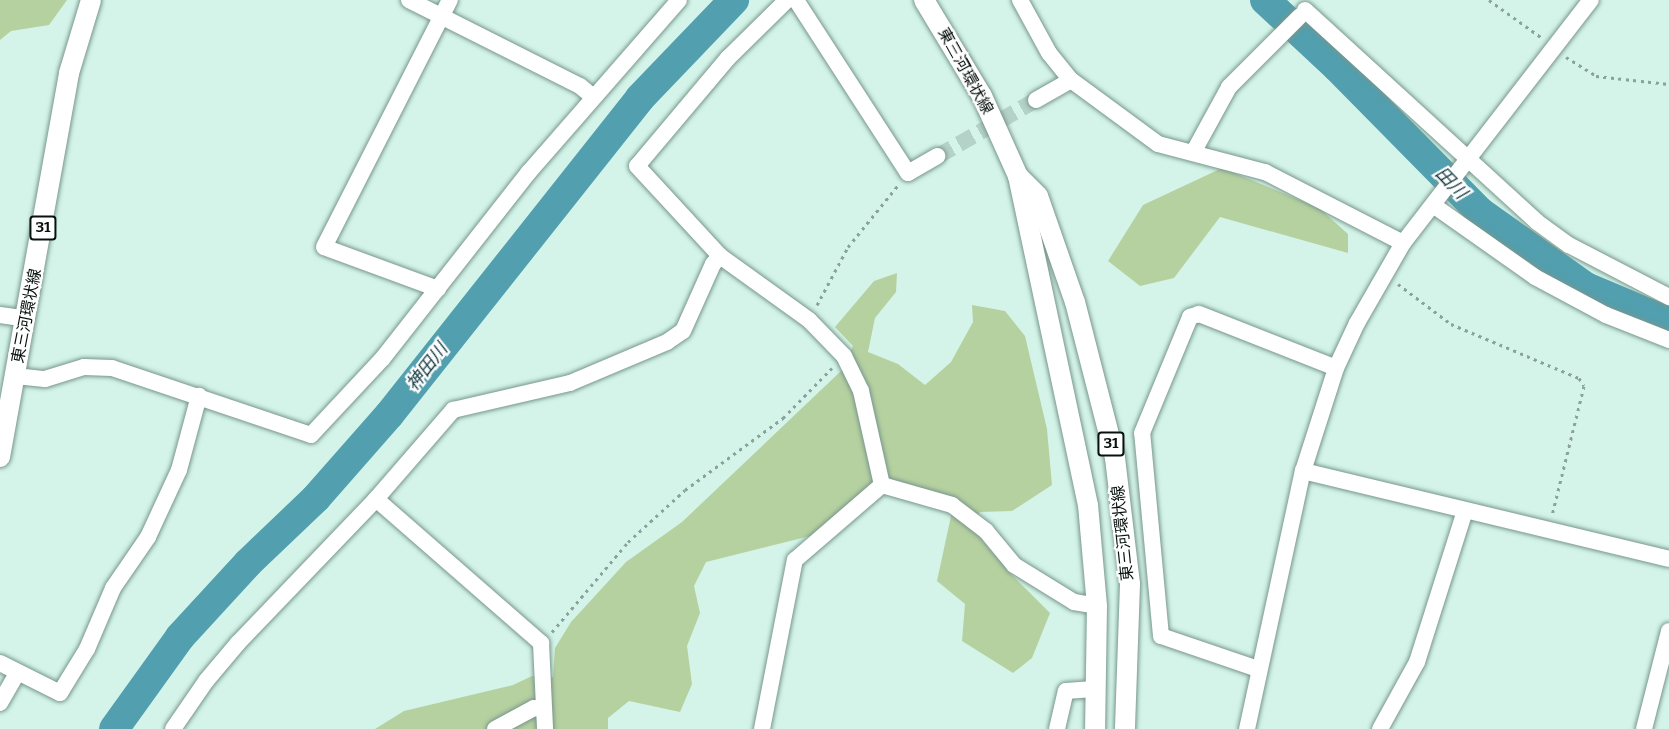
<!DOCTYPE html>
<html>
<head>
<meta charset="utf-8">
<style>
	body { margin:0 }
	#map { position:relative; width:1669px; height:729px; overflow:hidden; background:#d4f4e9; font-family:Bitter,"Noto Sans JP",serif }
	div>[style] { position:absolute }
	[style*='--x'] { left:calc(var(--x)*1px); top:calc(var(--y)*1px); width:calc(var(--w)*1px); rotate:calc(var(--a)*1deg) }
	.green>* { inset:0; background:#b6d1a0 }
	.river>* { height:30px; margin:-15px; padding:0 15px; transform-origin:15px; border-radius:15px; background:#529faf }
	.minor-tunnel>* { height:16px; margin-top:-8px; transform-origin:0; background:repeating-linear-gradient(90deg,#b5d2c8 0 16px,transparent 0 24px) }
	.path>* { height:3px; margin-top:-1.5px; transform-origin:0; background:repeating-linear-gradient(90deg,#8aa299 0 3px,transparent 0 7.5px) }
	.roads { filter:drop-shadow(0 0 2px #78968c) drop-shadow(0 0 2px #78968c) }
	.minor>* { height:16px; margin:-8px; padding:0 8px; transform-origin:8px; border-radius:8px; background:#fff }
	.major>* { height:20px; margin:-10px; padding:0 10px; transform-origin:10px; border-radius:10px; background:#fff }
	span { translate:-50% -50%; white-space:nowrap; text-align:center; line-height:1.15; -webkit-text-stroke:4.5px #fff; paint-order:stroke }
	.shield-label span { padding:2px 4px; background:#fff; border:2px solid; border-radius:4px; -webkit-text-stroke-width:0 }
	.shield-label { font-size:15px; color:#07120e; font-weight:700 }
	.street-label { font-size:16px; color:#07120e }
	.water-label { font-size:18px; color:#133940; font-style:italic }
</style>
</head>
<body>
<div id="map">
	<div class="green">
		<div style="clip-path:polygon(0 0,67px 0,49px 25px,11px 31px,0 40px)"></div>
		<div style="clip-path:polygon(1222px 168px,1319px 208px,1348px 234px,1348px 253px,1220px 217px,1174px 278px,1140px 286px,1108px 261px,1143px 205px)"></div>
		<div style="clip-path:polygon(897px 273px,896px 292px,875px 318px,868px 352px,898px 364px,925px 385px,951px 362px,973px 322px,972px 305px,1005px 311px,1025px 336px,1047px 429px,1052px 485px,1012px 511px,980px 512px,970px 526px,1012px 575px,1050px 613px,1032px 658px,1013px 673px,962px 641px,965px 604px,937px 581px,954px 502px,893px 483px,822px 533px,706px 562px,694px 586px,700px 613px,687px 646px,692px 684px,680px 712px,629px 701px,608px 718px,608px 729px,375px 729px,404px 711px,513px 685px,532px 676px,553px 677px,555px 648px,571px 622px,626px 562px,682px 522px,841px 371px,853px 346px,835px 327px,874px 281px)"></div>
	</div>
	<div class="river">
		<div style="--x:1265;--y:0;--w:98;--a:42.9"></div>
		<div style="--x:1337;--y:67;--w:204;--a:45.4"></div>
		<div style="--x:1480;--y:212;--w:130;--a:35.3"></div>
		<div style="--x:1586;--y:287;--w:90;--a:22.9"></div>
		<div style="--x:114;--y:729;--w:113;--a:-54.3"></div>
		<div style="--x:180;--y:637;--w:100;--a:-47.4"></div>
		<div style="--x:248;--y:563;--w:94;--a:-43.7"></div>
		<div style="--x:316;--y:498;--w:111;--a:-48.7"></div>
		<div style="--x:389;--y:415;--w:404;--a:-51.6"></div>
		<div style="--x:640;--y:98;--w:136;--a:-46.2"></div>
	</div>
	<div class="minor-tunnel">
		<div style="--x:938;--y:156;--w:113;--a:-29.7"></div>
	</div>
	<div class="path">
		<div style="--x:1489;--y:0;--w:65;--a:35.6"></div>
		<div style="--x:1566;--y:57;--w:36;--a:32"></div>
		<div style="--x:1596;--y:76;--w:73;--a:6.3"></div>
		<div style="--x:1398;--y:284;--w:66;--a:37"></div>
		<div style="--x:1451;--y:324;--w:139;--a:22.9"></div>
		<div style="--x:1579;--y:378;--w:9;--a:58"></div>
		<div style="--x:1584;--y:386;--w:133;--a:103.9"></div>
		<div style="--x:817;--y:305;--w:66;--a:-61.9"></div>
		<div style="--x:848;--y:247;--w:81;--a:-51"></div>
		<div style="--x:552;--y:632;--w:118;--a:-49.8"></div>
		<div style="--x:628;--y:542;--w:77;--a:-42.4"></div>
		<div style="--x:685;--y:490;--w:122;--a:-36.3"></div>
		<div style="--x:783;--y:418;--w:70;--a:-45.6"></div>
	</div>
	<div class="roads">
		<div class="minor">
			<div style="--x:409;--y:0;--w:191;--a:26.7"></div>
			<div style="--x:580;--y:86;--w:17;--a:40"></div>
			<div style="--x:787;--y:0;--w:83;--a:135.5"></div>
			<div style="--x:728;--y:58;--w:141;--a:130.1"></div>
			<div style="--x:637;--y:166;--w:122;--a:47.3"></div>
			<div style="--x:720;--y:256;--w:110;--a:35.7"></div>
			<div style="--x:809;--y:320;--w:50;--a:45.8"></div>
			<div style="--x:844;--y:356;--w:39;--a:64"></div>
			<div style="--x:861;--y:391;--w:96;--a:77.4"></div>
			<div style="--x:796;--y:0;--w:206;--a:57.1"></div>
			<div style="--x:908;--y:173;--w:34;--a:-30"></div>
			<div style="--x:1020;--y:0;--w:60;--a:61.3"></div>
			<div style="--x:1049;--y:53;--w:35;--a:51"></div>
			<div style="--x:1071;--y:80;--w:108;--a:36.3"></div>
			<div style="--x:1158;--y:144;--w:111;--a:14.7"></div>
			<div style="--x:1265;--y:172;--w:155;--a:27.2"></div>
			<div style="--x:1305;--y:10;--w:314;--a:42.4"></div>
			<div style="--x:1537;--y:222;--w:39;--a:36"></div>
			<div style="--x:1569;--y:245;--w:113;--a:27.5"></div>
			<div style="--x:1036;--y:100;--w:40;--a:-29.7"></div>
			<div style="--x:1194;--y:151;--w:73;--a:-61.3"></div>
			<div style="--x:1229;--y:87;--w:100;--a:-45"></div>
			<div style="--x:1433;--y:205;--w:125;--a:35.2"></div>
			<div style="--x:1535;--y:277;--w:81;--a:28.2"></div>
			<div style="--x:1606;--y:315;--w:68;--a:21.6"></div>
			<div style="--x:438;--y:289;--w:121;--a:-159.8"></div>
			<div style="--x:324;--y:247;--w:277;--a:-63"></div>
			<div style="--x:0;--y:315;--w:27;--a:8"></div>
			<div style="--x:15;--y:376;--w:30;--a:6"></div>
			<div style="--x:45;--y:379;--w:41;--a:-17.1"></div>
			<div style="--x:84;--y:367;--w:28;--a:2"></div>
			<div style="--x:112;--y:368;--w:210;--a:18.6"></div>
			<div style="--x:311;--y:435;--w:105;--a:-46.9"></div>
			<div style="--x:383;--y:358;--w:236;--a:-51.9"></div>
			<div style="--x:529;--y:172;--w:228;--a:-48.9"></div>
			<div style="--x:1303;--y:471;--w:376;--a:13.5"></div>
			<div style="--x:376;--y:499;--w:219;--a:41.1"></div>
			<div style="--x:541;--y:643;--w:86;--a:87.3"></div>
			<div style="--x:0;--y:663;--w:67;--a:26.6"></div>
			<div style="--x:60;--y:693;--w:52;--a:-58.5"></div>
			<div style="--x:87;--y:649;--w:66;--a:-66.9"></div>
			<div style="--x:113;--y:588;--w:62;--a:-55.5"></div>
			<div style="--x:148;--y:537;--w:74;--a:-65.2"></div>
			<div style="--x:179;--y:470;--w:77;--a:-74.9"></div>
			<div style="--x:1258;--y:669;--w:102;--a:-161.2"></div>
			<div style="--x:1161;--y:636;--w:204;--a:-95.3"></div>
			<div style="--x:1142;--y:433;--w:126;--a:-67.5"></div>
			<div style="--x:1190;--y:317;--w:9;--a:-18"></div>
			<div style="--x:1199;--y:314;--w:147;--a:21.5"></div>
			<div style="--x:0;--y:703;--w:34;--a:-60"></div>
			<div style="--x:173;--y:729;--w:58;--a:-55.5"></div>
			<div style="--x:206;--y:681;--w:50;--a:-49.9"></div>
			<div style="--x:238;--y:643;--w:199;--a:-46.2"></div>
			<div style="--x:376;--y:499;--w:118;--a:-49.1"></div>
			<div style="--x:453;--y:410;--w:120;--a:-13"></div>
			<div style="--x:570;--y:383;--w:105;--a:-22.9"></div>
			<div style="--x:667;--y:342;--w:19;--a:-35"></div>
			<div style="--x:683;--y:331;--w:73;--a:-65.9"></div>
			<div style="--x:713;--y:264;--w:11;--a:-49"></div>
			<div style="--x:495;--y:729;--w:44;--a:-28.3"></div>
			<div style="--x:534;--y:708;--w:9;--a:6"></div>
			<div style="--x:762;--y:729;--w:172;--a:-79"></div>
			<div style="--x:795;--y:560;--w:115;--a:-40.8"></div>
			<div style="--x:882;--y:485;--w:73;--a:15.9"></div>
			<div style="--x:952;--y:505;--w:43;--a:37.4"></div>
			<div style="--x:986;--y:531;--w:44;--a:50.5"></div>
			<div style="--x:1014;--y:565;--w:70;--a:31.7"></div>
			<div style="--x:1074;--y:602;--w:23;--a:10"></div>
			<div style="--x:1057;--y:729;--w:39;--a:-77"></div>
			<div style="--x:1066;--y:691;--w:31;--a:-4"></div>
			<div style="--x:1247;--y:729;--w:264;--a:-77.8"></div>
			<div style="--x:1303;--y:471;--w:108;--a:-72.2"></div>
			<div style="--x:1336;--y:368;--w:50;--a:-65"></div>
			<div style="--x:1357;--y:323;--w:92;--a:-60.1"></div>
			<div style="--x:1403;--y:243;--w:307;--a:-52.3"></div>
			<div style="--x:1380;--y:729;--w:77;--a:-61.1"></div>
			<div style="--x:1417;--y:662;--w:158;--a:-72.4"></div>
			<div style="--x:1644;--y:729;--w:101;--a:-75.7"></div>
		</div>
		<div class="major">
			<div style="--x:924;--y:0;--w:112;--a:58.9"></div>
			<div style="--x:982;--y:96;--w:88;--a:65.8"></div>
			<div style="--x:1018;--y:176;--w:336;--a:78"></div>
			<div style="--x:1088;--y:505;--w:101;--a:84.9"></div>
			<div style="--x:1097;--y:606;--w:123;--a:90.9"></div>
			<div style="--x:1018;--y:176;--w:28;--a:45"></div>
			<div style="--x:1038;--y:196;--w:112;--a:70.8"></div>
			<div style="--x:1075;--y:302;--w:161;--a:75.6"></div>
			<div style="--x:1115;--y:458;--w:127;--a:83.2"></div>
			<div style="--x:1130;--y:584;--w:145;--a:92"></div>
			<div style="--x:0;--y:457;--w:390;--a:-79.8"></div>
			<div style="--x:69;--y:73;--w:76;--a:-73.2"></div>
		</div>
	</div>
	<div class="shield-label">
		<span style="left:43px;top:228px">31</span>
		<span style="left:1111px;top:444px">31</span>
	</div>
	<div class="street-label">
		<span style="left:965px;top:71px;rotate:61deg">東三河環状線</span>
		<span style="left:27px;top:316px;rotate:-79deg">東三河環状線</span>
		<span style="left:1123px;top:533px;rotate:-96deg">東三河環状線</span>
	</div>
	<div class="water-label">
		<span style="left:1451px;top:183px;rotate:46deg">田川</span>
		<span style="left:427px;top:367px;rotate:-52deg">神田川</span>
	</div>
</div>
</body>
</html>
